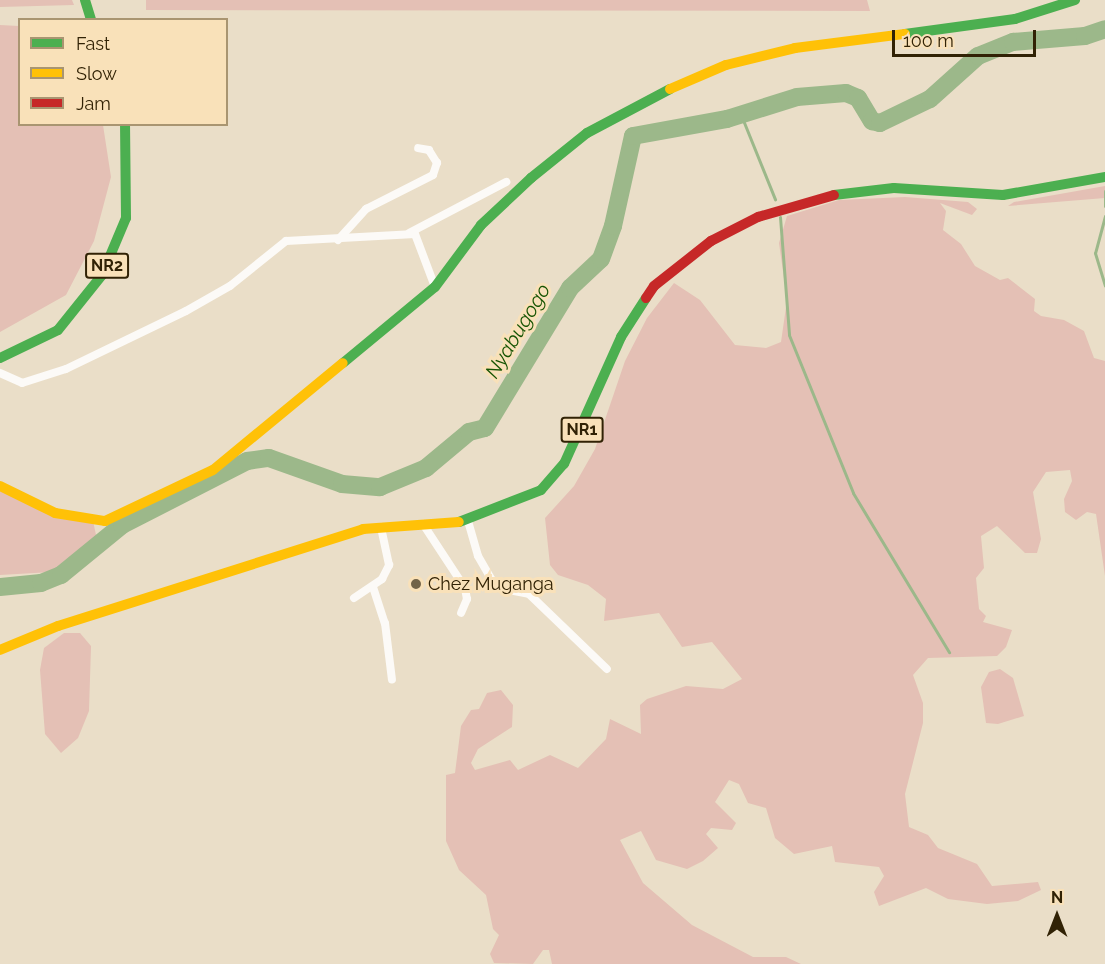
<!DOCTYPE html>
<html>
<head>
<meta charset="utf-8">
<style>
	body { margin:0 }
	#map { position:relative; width:1105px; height:964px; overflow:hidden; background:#eadec8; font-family:Raleway,sans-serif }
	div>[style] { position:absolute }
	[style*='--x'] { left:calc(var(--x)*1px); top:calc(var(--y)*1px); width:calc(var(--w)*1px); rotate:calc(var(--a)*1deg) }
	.green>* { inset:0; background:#e4c0b5 }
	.stream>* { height:3px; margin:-1.5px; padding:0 1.5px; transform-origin:1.5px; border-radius:1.5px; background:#9cb88a }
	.river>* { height:18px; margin:-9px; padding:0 9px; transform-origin:9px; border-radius:9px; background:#9cb88a }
	.street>* { height:8px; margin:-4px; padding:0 4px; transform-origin:4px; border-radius:4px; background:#fcfaf7 }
	.fast>* { height:10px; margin:-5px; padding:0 5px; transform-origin:5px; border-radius:5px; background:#4caf50 }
	.slow>* { height:10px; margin:-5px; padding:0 5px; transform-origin:5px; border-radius:5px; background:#ffc107 }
	.jam>* { height:10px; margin:-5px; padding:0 5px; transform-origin:5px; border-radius:5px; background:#c62828 }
	.dots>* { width:16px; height:16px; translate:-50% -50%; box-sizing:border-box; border:3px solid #f9e1b9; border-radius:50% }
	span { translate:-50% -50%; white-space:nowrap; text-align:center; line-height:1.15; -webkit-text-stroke:6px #f9e1b9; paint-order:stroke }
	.shield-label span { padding:2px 4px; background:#f9e1b9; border:2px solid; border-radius:4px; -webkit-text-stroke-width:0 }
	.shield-label { font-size:16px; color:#312205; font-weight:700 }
	.poi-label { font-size:18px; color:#312205 }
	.left { translate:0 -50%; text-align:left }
	.water-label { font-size:20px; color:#165403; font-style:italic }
	.legend { position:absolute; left:18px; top:18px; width:210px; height:108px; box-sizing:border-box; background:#f9e1b9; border:2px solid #a99571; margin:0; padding:8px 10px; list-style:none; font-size:18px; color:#312205 }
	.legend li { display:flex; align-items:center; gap:12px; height:30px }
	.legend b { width:30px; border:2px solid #a99571 }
	.north { position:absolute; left:1027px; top:886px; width:60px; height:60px; -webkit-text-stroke:4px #f9e1b9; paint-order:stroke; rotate:0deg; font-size:16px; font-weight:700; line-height:24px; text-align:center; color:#312205 }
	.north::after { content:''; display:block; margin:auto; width:21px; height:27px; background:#312205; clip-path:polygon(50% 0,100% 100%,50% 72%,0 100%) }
	.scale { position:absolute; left:892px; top:30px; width:144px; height:27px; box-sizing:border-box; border:3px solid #312205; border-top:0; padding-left:8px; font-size:18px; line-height:21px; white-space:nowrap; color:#312205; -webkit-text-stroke:4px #f9e1b9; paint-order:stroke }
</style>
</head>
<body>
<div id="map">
	<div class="green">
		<div style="clip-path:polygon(0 0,72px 0,74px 5px,0 7px)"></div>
		<div style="clip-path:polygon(146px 0,867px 0,870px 11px,146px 10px)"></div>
		<div style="clip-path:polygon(0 25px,19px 26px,20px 124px,103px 125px,111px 177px,94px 241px,66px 295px,0 332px)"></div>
		<div style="clip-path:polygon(1105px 186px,1105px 198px,1008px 206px,1014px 202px)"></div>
		<div style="clip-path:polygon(905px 197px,968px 202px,977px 209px,972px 215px,940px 203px,946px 211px,943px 230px,961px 244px,975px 266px,1000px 280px,1008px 278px,1035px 299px,1034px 311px,1041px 316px,1064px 320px,1084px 331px,1094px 358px,1105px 361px,1105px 576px,1096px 514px,1087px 512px,1076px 520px,1065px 512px,1064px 499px,1072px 481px,1070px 470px,1046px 472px,1033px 492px,1041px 539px,1037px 553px,1025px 553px,997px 526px,981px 536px,984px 568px,976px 578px,979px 609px,986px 616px,983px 622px,1012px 630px,1006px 647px,997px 656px,928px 658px,913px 675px,923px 703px,923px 723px,905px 794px,909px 827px,928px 835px,938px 848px,977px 864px,992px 886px,1038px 882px,1041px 890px,1018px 901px,987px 904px,948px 899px,926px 888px,879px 906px,874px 892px,884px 876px,879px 867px,835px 862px,832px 846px,794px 854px,775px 838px,766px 808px,748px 803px,739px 784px,729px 780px,715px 802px,736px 823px,732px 830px,711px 828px,706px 834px,718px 848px,703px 861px,687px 869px,656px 860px,641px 831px,620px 840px,643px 883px,692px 925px,753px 957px,786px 957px,801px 964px,552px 964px,549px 950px,543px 950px,533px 964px,494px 963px,490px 954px,499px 935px,493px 929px,486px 895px,459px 870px,446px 841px,446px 775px,455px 773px,461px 726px,471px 710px,479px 709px,487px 693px,501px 690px,513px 705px,512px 727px,478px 749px,471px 763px,475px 770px,510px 760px,518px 770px,550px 755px,578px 768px,606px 739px,610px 719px,641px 734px,640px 705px,647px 699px,686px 686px,723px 689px,742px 679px,712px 642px,682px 647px,659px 613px,604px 621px,606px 599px,588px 585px,558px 575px,550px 565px,545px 518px,574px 486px,595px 449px,625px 361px,647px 318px,674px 283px,700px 300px,735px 345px,766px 348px,781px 342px,787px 300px,779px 243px,787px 216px,839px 200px)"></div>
		<div style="clip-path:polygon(0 489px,93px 521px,96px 535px,90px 549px,52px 572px,0 575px)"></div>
		<div style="clip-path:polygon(64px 633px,80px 633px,91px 646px,89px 711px,78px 738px,61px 753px,45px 734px,40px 670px,44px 648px)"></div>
		<div style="clip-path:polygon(1000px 669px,1013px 678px,1024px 716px,998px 724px,986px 723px,981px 687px,989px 672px)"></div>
	</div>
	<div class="stream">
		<div style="--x:741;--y:115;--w:91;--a:68"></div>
		<div style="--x:1105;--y:191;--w:15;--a:90"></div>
		<div style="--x:1105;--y:216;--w:38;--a:105"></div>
		<div style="--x:1095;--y:253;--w:34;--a:73"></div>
		<div style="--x:780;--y:217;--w:118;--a:85.6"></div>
		<div style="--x:789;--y:335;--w:170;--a:67.9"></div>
		<div style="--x:853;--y:493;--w:186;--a:58.9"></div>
	</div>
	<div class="river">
		<div style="--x:0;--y:587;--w:41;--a:-5.6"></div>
		<div style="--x:41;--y:583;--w:22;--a:-22"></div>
		<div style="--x:61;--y:575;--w:79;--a:-39.3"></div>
		<div style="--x:122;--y:525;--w:140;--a:-27.1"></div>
		<div style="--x:247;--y:461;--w:22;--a:-8"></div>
		<div style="--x:269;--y:458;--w:77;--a:19.6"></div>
		<div style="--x:342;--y:484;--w:38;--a:5"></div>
		<div style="--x:380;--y:487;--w:50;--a:-22.4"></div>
		<div style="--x:426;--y:468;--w:56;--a:-39.9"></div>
		<div style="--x:469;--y:432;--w:16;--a:-14"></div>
		<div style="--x:485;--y:428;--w:164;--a:-58.7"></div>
		<div style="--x:570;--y:288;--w:42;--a:-43.1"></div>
		<div style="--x:601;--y:259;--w:35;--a:-70"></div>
		<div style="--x:613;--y:226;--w:92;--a:-77.5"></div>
		<div style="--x:633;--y:136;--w:96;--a:-10.3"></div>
		<div style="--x:727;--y:119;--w:73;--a:-17.4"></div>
		<div style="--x:797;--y:97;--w:49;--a:-4.7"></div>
		<div style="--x:846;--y:93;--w:13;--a:23"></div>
		<div style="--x:858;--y:98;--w:27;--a:59"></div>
		<div style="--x:872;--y:121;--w:8;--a:14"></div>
		<div style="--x:880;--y:123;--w:55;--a:-25.6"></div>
		<div style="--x:930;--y:99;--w:64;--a:-41.9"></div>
		<div style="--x:978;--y:56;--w:38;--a:-22"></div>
		<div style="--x:1013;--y:42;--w:72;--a:-4.8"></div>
		<div style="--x:1085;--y:36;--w:21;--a:-19"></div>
	</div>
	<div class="street">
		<div style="--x:409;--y:233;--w:110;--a:-27.7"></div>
		<div style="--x:338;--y:240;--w:42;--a:-47.9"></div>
		<div style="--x:366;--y:209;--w:75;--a:-26.9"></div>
		<div style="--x:433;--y:175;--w:13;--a:-72"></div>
		<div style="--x:437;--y:163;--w:15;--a:-122"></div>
		<div style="--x:429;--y:150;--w:11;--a:-170"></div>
		<div style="--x:0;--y:373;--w:24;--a:24"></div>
		<div style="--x:22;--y:383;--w:46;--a:-17.7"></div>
		<div style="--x:66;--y:369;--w:133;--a:-25.8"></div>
		<div style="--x:186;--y:311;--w:51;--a:-29.6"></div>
		<div style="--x:230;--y:286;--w:72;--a:-38.8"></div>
		<div style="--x:286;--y:241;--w:129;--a:-3.1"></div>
		<div style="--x:415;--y:234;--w:57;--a:69.3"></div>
		<div style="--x:468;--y:521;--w:36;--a:74"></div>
		<div style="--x:478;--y:556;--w:28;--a:60"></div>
		<div style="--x:492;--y:580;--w:13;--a:42"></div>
		<div style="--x:502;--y:589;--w:27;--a:10"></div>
		<div style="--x:529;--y:594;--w:108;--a:43.9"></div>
		<div style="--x:423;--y:524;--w:77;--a:56.7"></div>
		<div style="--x:465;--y:588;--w:11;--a:80"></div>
		<div style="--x:467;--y:599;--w:15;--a:113"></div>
		<div style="--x:373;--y:587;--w:38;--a:72"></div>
		<div style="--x:385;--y:623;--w:57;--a:83"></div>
		<div style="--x:354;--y:598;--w:34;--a:-34"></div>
		<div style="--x:382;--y:579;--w:16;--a:-63"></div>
		<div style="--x:389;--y:565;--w:39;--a:-102"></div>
	</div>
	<div class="fast">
		<div style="--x:85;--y:0;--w:21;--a:73"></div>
		<div style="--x:905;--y:34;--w:111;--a:-7.8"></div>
		<div style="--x:1015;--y:19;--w:63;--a:-17.6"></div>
		<div style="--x:834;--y:195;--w:60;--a:-6.7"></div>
		<div style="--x:894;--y:188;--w:109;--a:3.7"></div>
		<div style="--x:1003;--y:195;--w:104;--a:-10"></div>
		<div style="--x:0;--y:358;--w:64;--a:-25.8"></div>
		<div style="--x:58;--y:330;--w:70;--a:-51.3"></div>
		<div style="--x:102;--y:275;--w:62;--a:-67.2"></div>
		<div style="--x:126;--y:218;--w:94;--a:-90.6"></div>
		<div style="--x:343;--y:363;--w:119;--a:-39.6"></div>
		<div style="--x:435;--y:287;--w:77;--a:-53.4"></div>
		<div style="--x:481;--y:225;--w:69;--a:-43.2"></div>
		<div style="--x:531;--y:178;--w:72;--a:-38.8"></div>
		<div style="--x:587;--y:133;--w:94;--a:-27.9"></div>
		<div style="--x:459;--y:522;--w:88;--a:-21.3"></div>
		<div style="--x:541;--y:490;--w:35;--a:-49"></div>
		<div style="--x:564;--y:464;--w:139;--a:-65.8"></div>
		<div style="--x:621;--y:337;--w:46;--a:-57.3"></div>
	</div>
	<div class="slow">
		<div style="--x:670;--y:89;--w:61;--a:-23.2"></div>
		<div style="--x:726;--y:65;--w:71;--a:-13.8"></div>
		<div style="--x:795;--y:48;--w:111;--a:-7.3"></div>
		<div style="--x:0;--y:486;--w:61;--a:26.1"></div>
		<div style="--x:55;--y:513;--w:51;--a:9.1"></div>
		<div style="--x:105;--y:521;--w:119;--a:-25.3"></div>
		<div style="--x:213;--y:470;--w:168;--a:-39.5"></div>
		<div style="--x:0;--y:650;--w:63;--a:-22.5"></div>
		<div style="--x:58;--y:626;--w:320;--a:-17.6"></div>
		<div style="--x:363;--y:529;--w:96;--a:-4.2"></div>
	</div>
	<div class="jam">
		<div style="--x:646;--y:298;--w:14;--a:-56"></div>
		<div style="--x:654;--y:286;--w:73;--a:-38.3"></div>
		<div style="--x:711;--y:241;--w:53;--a:-27.1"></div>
		<div style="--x:758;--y:217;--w:79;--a:-16.1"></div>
	</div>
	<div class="dots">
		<div style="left:416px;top:584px;background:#726449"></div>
	</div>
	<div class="shield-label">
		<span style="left:107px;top:266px">NR2</span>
		<span style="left:582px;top:430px">NR1</span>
	</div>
	<div class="poi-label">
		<span class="left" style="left:428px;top:584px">Chez Muganga</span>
	</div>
	<div class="water-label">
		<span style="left:518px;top:331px;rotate:-59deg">Nyabugogo</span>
	</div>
	<ul class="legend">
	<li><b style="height:8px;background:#4caf50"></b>Fast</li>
	<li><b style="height:8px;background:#ffc107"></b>Slow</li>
	<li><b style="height:8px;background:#c62828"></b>Jam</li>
	</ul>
	<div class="north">N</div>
	<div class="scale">100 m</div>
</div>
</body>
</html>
